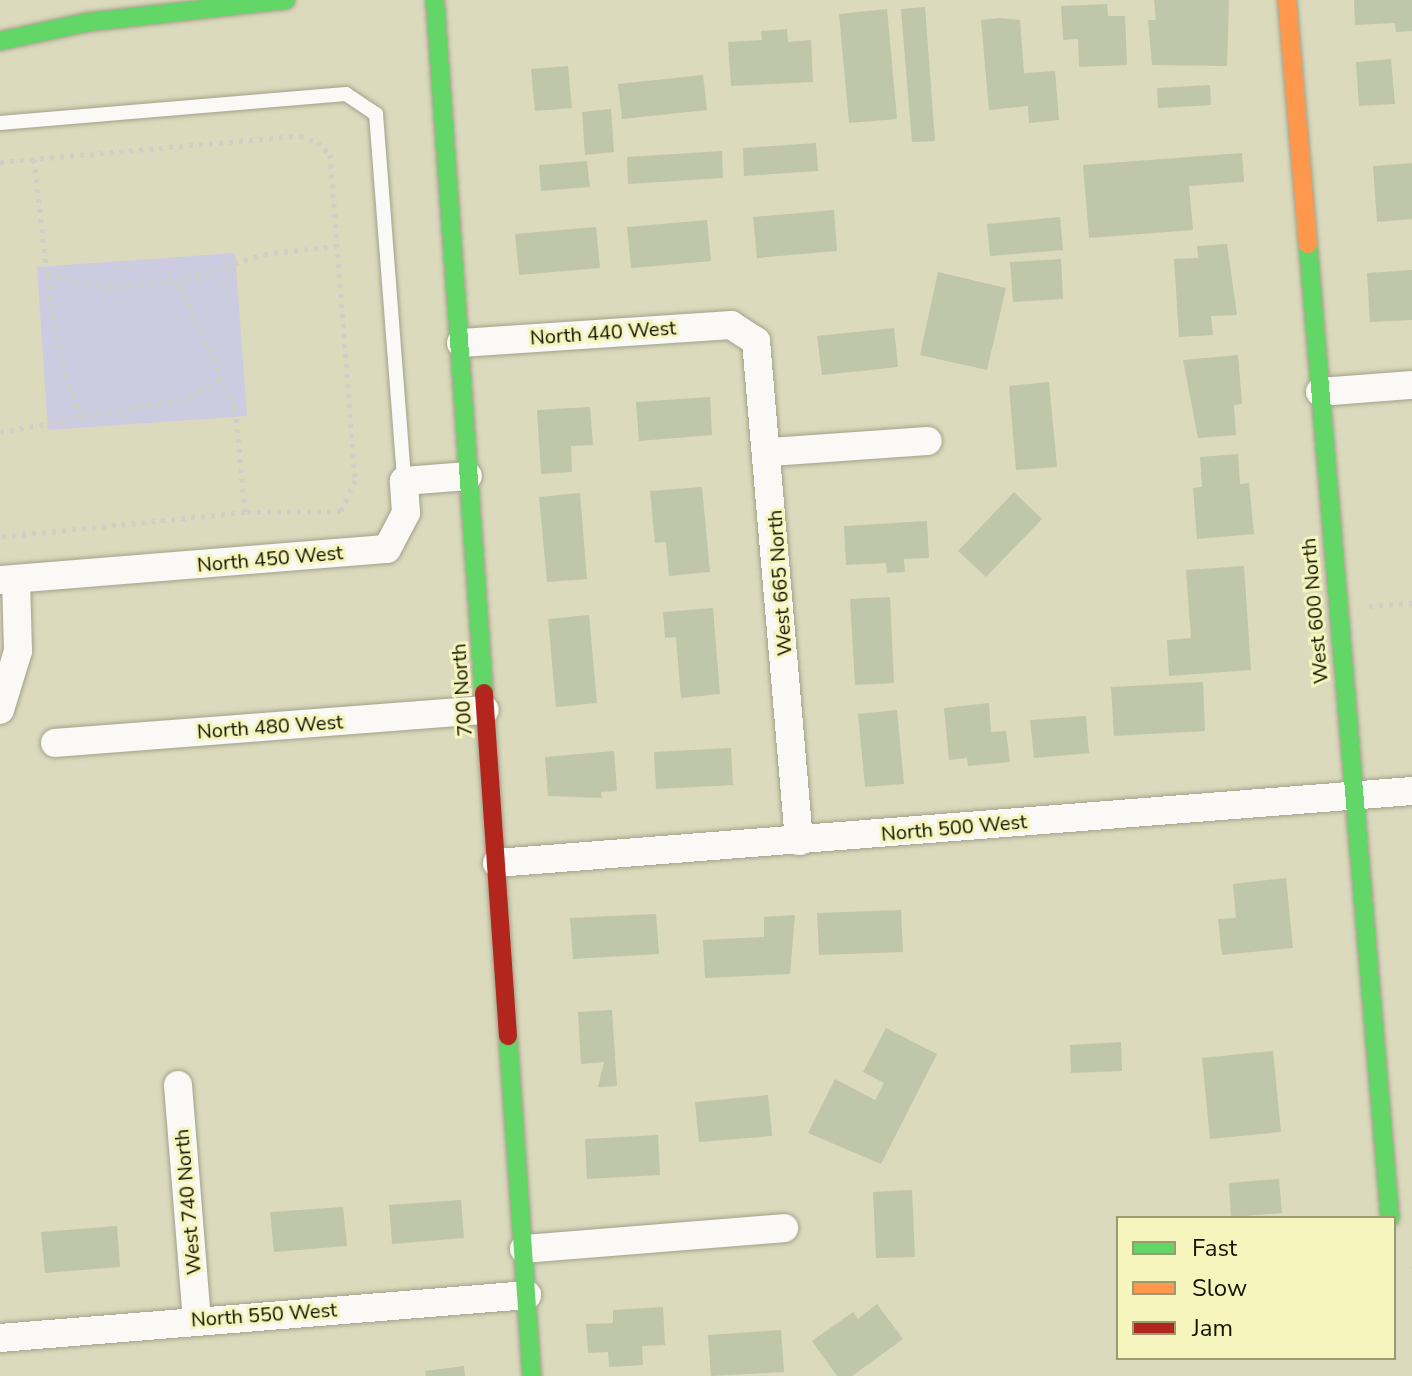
<!DOCTYPE html>
<html>
<head>
<meta charset="utf-8">
<style>
	body { margin:0 }
	#map { position:relative; width:1412px; height:1376px; overflow:hidden; background:#dbdabd; font-family:"Nunito Sans",sans-serif }
	div>[style] { position:absolute }
	[style*='--x'] { left:calc(var(--x)*1px); top:calc(var(--y)*1px); width:calc(var(--w)*1px); rotate:calc(var(--a)*1deg) }
	.green>* { inset:0; background:#cdcbe0 }
	.building>* { inset:0; background:#c0c6a9 }
	.path>* { height:5px; margin-top:-2.5px; transform-origin:0; background:repeating-linear-gradient(90deg,#cfcfc6 0 4px,transparent 0 10px) }
	.roads { filter:drop-shadow(0 0 2px #a2a18a) drop-shadow(0 0 2px #a2a18a) }
	.lane>* { height:14px; margin:-7px; padding:0 7px; transform-origin:7px; border-radius:7px; background:#faf9f5 }
	.street>* { height:28px; margin:-14px; padding:0 14px; transform-origin:14px; border-radius:14px; background:#faf9f5 }
	.fast>* { height:18px; margin:-9px; padding:0 9px; transform-origin:9px; border-radius:9px; background:#63d668 }
	.slow>* { height:18px; margin:-9px; padding:0 9px; transform-origin:9px; border-radius:9px; background:#ff974d }
	.jam>* { height:18px; margin:-9px; padding:0 9px; transform-origin:9px; border-radius:9px; background:#b3261e }
	span { translate:-50% -50%; white-space:nowrap; text-align:center; line-height:1.15; -webkit-text-stroke:6px #f5f5bd; paint-order:stroke }
	.street-label { font-size:20px; color:#151402 }
	.legend { position:absolute; left:1116px; top:1216px; width:280px; height:144px; box-sizing:border-box; background:#f5f5bd; border:2px solid #9b9b72; margin:0; padding:10px 14px; list-style:none; font-size:24px; color:#151402 }
	.legend li { display:flex; align-items:center; gap:16px; height:40px }
	.legend b { width:40px; border:2px solid #9b9b72 }
</style>
</head>
<body>
<div id="map">
	<div class="green">
		<div style="clip-path:polygon(235px 253px,247px 416px,48px 430px,37px 267px)"></div>
	</div>
	<div class="building">
		<div style="clip-path:polygon(1154px 0,1229px 0,1227px 66px,1152px 65px,1148px 20px,1156px 20px)"></div>
		<div style="clip-path:polygon(1354px 0,1412px 0,1412px 31px,1396px 32px,1395px 23px,1355px 25px)"></div>
		<div style="clip-path:polygon(1107px 4px,1108px 16px,1125px 16px,1127px 65px,1079px 67px,1078px 39px,1063px 40px,1061px 6px)"></div>
		<div style="clip-path:polygon(925px 7px,935px 141px,912px 142px,901px 9px)"></div>
		<div style="clip-path:polygon(887px 9px,897px 119px,849px 123px,839px 14px)"></div>
		<div style="clip-path:polygon(999px 18px,1020px 20px,1024px 73px,1055px 71px,1059px 120px,1029px 123px,1028px 106px,989px 110px,981px 20px)"></div>
		<div style="clip-path:polygon(787px 29px,788px 42px,811px 40px,813px 82px,731px 86px,728px 42px,762px 40px,761px 31px)"></div>
		<div style="clip-path:polygon(1391px 59px,1395px 104px,1359px 106px,1356px 62px)"></div>
		<div style="clip-path:polygon(568px 66px,572px 108px,535px 111px,531px 69px)"></div>
		<div style="clip-path:polygon(703px 75px,707px 110px,622px 119px,618px 84px)"></div>
		<div style="clip-path:polygon(1210px 85px,1211px 105px,1158px 108px,1157px 88px)"></div>
		<div style="clip-path:polygon(611px 109px,614px 152px,585px 155px,582px 112px)"></div>
		<div style="clip-path:polygon(816px 143px,818px 171px,744px 176px,743px 148px)"></div>
		<div style="clip-path:polygon(722px 151px,723px 178px,628px 184px,627px 157px)"></div>
		<div style="clip-path:polygon(1242px 153px,1244px 182px,1189px 186px,1193px 230px,1089px 238px,1083px 165px)"></div>
		<div style="clip-path:polygon(587px 161px,590px 187px,541px 191px,539px 165px)"></div>
		<div style="clip-path:polygon(1412px 163px,1412px 219px,1377px 222px,1373px 166px)"></div>
		<div style="clip-path:polygon(834px 210px,837px 251px,757px 258px,753px 217px)"></div>
		<div style="clip-path:polygon(1060px 217px,1063px 250px,990px 256px,987px 224px)"></div>
		<div style="clip-path:polygon(707px 220px,711px 261px,631px 268px,627px 227px)"></div>
		<div style="clip-path:polygon(596px 227px,600px 268px,519px 275px,515px 234px)"></div>
		<div style="clip-path:polygon(1227px 244px,1237px 315px,1211px 316px,1213px 335px,1179px 337px,1174px 259px,1198px 258px,1197px 246px)"></div>
		<div style="clip-path:polygon(1061px 259px,1063px 299px,1013px 302px,1010px 262px)"></div>
		<div style="clip-path:polygon(1412px 270px,1412px 320px,1370px 322px,1367px 273px)"></div>
		<div style="clip-path:polygon(938px 272px,1006px 288px,987px 370px,920px 355px)"></div>
		<div style="clip-path:polygon(894px 328px,898px 367px,822px 375px,817px 336px)"></div>
		<div style="clip-path:polygon(1238px 355px,1242px 404px,1234px 405px,1236px 435px,1198px 438px,1183px 360px)"></div>
		<div style="clip-path:polygon(1049px 382px,1057px 467px,1016px 470px,1009px 386px)"></div>
		<div style="clip-path:polygon(710px 397px,712px 435px,639px 441px,636px 402px)"></div>
		<div style="clip-path:polygon(590px 407px,593px 445px,571px 446px,572px 472px,541px 474px,537px 410px)"></div>
		<div style="clip-path:polygon(1238px 454px,1240px 484px,1249px 483px,1254px 534px,1197px 539px,1193px 488px,1202px 487px,1200px 457px)"></div>
		<div style="clip-path:polygon(702px 487px,710px 572px,669px 576px,666px 542px,655px 543px,650px 491px)"></div>
		<div style="clip-path:polygon(1014px 492px,1042px 519px,986px 577px,958px 551px)"></div>
		<div style="clip-path:polygon(580px 493px,587px 579px,547px 582px,539px 497px)"></div>
		<div style="clip-path:polygon(927px 521px,929px 558px,904px 559px,905px 572px,887px 573px,886px 563px,846px 565px,844px 526px)"></div>
		<div style="clip-path:polygon(1244px 566px,1251px 670px,1169px 676px,1167px 640px,1191px 638px,1186px 570px)"></div>
		<div style="clip-path:polygon(890px 597px,894px 683px,855px 685px,850px 599px)"></div>
		<div style="clip-path:polygon(713px 608px,720px 694px,681px 698px,676px 637px,665px 638px,663px 612px)"></div>
		<div style="clip-path:polygon(589px 615px,597px 703px,556px 707px,548px 619px)"></div>
		<div style="clip-path:polygon(1203px 682px,1205px 731px,1114px 736px,1111px 687px)"></div>
		<div style="clip-path:polygon(989px 703px,991px 732px,1006px 731px,1010px 762px,968px 766px,967px 758px,949px 760px,944px 708px)"></div>
		<div style="clip-path:polygon(897px 710px,904px 784px,865px 787px,858px 714px)"></div>
		<div style="clip-path:polygon(1086px 716px,1089px 753px,1034px 758px,1030px 720px)"></div>
		<div style="clip-path:polygon(731px 748px,733px 785px,656px 789px,654px 752px)"></div>
		<div style="clip-path:polygon(614px 751px,617px 791px,601px 792px,602px 798px,548px 796px,545px 757px)"></div>
		<div style="clip-path:polygon(1286px 878px,1293px 948px,1222px 955px,1218px 919px,1236px 918px,1233px 884px)"></div>
		<div style="clip-path:polygon(901px 910px,903px 952px,819px 955px,817px 913px)"></div>
		<div style="clip-path:polygon(656px 914px,659px 954px,573px 959px,570px 918px)"></div>
		<div style="clip-path:polygon(795px 915px,790px 974px,705px 978px,703px 940px,764px 937px,764px 917px)"></div>
		<div style="clip-path:polygon(612px 1010px,617px 1086px,598px 1087px,604px 1062px,581px 1064px,578px 1012px)"></div>
		<div style="clip-path:polygon(886px 1028px,937px 1054px,881px 1164px,808px 1133px,835px 1079px,875px 1100px,884px 1083px,863px 1072px)"></div>
		<div style="clip-path:polygon(1121px 1042px,1122px 1071px,1071px 1073px,1070px 1045px)"></div>
		<div style="clip-path:polygon(1273px 1051px,1281px 1132px,1210px 1139px,1202px 1058px)"></div>
		<div style="clip-path:polygon(768px 1095px,772px 1136px,699px 1142px,695px 1102px)"></div>
		<div style="clip-path:polygon(658px 1135px,660px 1175px,587px 1179px,585px 1139px)"></div>
		<div style="clip-path:polygon(1279px 1179px,1282px 1213px,1231px 1217px,1229px 1183px)"></div>
		<div style="clip-path:polygon(912px 1190px,915px 1257px,876px 1258px,873px 1192px)"></div>
		<div style="clip-path:polygon(461px 1200px,464px 1238px,392px 1244px,389px 1205px)"></div>
		<div style="clip-path:polygon(343px 1207px,347px 1246px,274px 1252px,270px 1212px)"></div>
		<div style="clip-path:polygon(117px 1226px,120px 1267px,45px 1273px,41px 1232px)"></div>
		<div style="clip-path:polygon(877px 1304px,903px 1339px,852px 1376px,837px 1376px,812px 1341px,853px 1312px,858px 1319px)"></div>
		<div style="clip-path:polygon(663px 1307px,665px 1345px,642px 1346px,643px 1365px,609px 1367px,608px 1352px,588px 1353px,586px 1324px,613px 1323px,613px 1310px)"></div>
		<div style="clip-path:polygon(781px 1330px,784px 1372px,711px 1376px,708px 1335px)"></div>
		<div style="clip-path:polygon(464px 1366px,465px 1376px,426px 1376px,425px 1371px)"></div>
	</div>
	<div class="path">
		<div style="--x:34;--y:159;--w:117;--a:83.6"></div>
		<div style="--x:47;--y:275;--w:63;--a:11.8"></div>
		<div style="--x:109;--y:288;--w:68;--a:-5.9"></div>
		<div style="--x:0;--y:162;--w:301;--a:-5"></div>
		<div style="--x:300;--y:136;--w:18;--a:19"></div>
		<div style="--x:317;--y:142;--w:18;--a:43"></div>
		<div style="--x:330;--y:154;--w:327;--a:85.6"></div>
		<div style="--x:355;--y:480;--w:34;--a:114"></div>
		<div style="--x:341;--y:511;--w:96;--a:179.4"></div>
		<div style="--x:245;--y:512;--w:246;--a:174.2"></div>
		<div style="--x:47;--y:275;--w:102;--a:79.8"></div>
		<div style="--x:65;--y:375;--w:45;--a:69.1"></div>
		<div style="--x:0;--y:432;--w:193;--a:-10.4"></div>
		<div style="--x:190;--y:397;--w:41;--a:-32.2"></div>
		<div style="--x:245;--y:512;--w:105;--a:-95.4"></div>
		<div style="--x:235;--y:407;--w:139;--a:-114.7"></div>
		<div style="--x:177;--y:281;--w:91;--a:-17.2"></div>
		<div style="--x:264;--y:254;--w:73;--a:-6.3"></div>
		<div style="--x:1369;--y:606;--w:43;--a:-4"></div>
		<div style="--x:1412;--y:1266;--w:2;--a:90"></div>
	</div>
	<div class="roads">
		<div class="lane">
			<div style="--x:0;--y:123;--w:347;--a:-4.8"></div>
			<div style="--x:346;--y:94;--w:36;--a:34"></div>
			<div style="--x:376;--y:114;--w:368;--a:85.6"></div>
		</div>
		<div class="street">
			<div style="--x:461;--y:343;--w:271;--a:-3.8"></div>
			<div style="--x:731;--y:325;--w:30;--a:33"></div>
			<div style="--x:756;--y:341;--w:502;--a:85.08"></div>
			<div style="--x:1320;--y:392;--w:92;--a:-4.4"></div>
			<div style="--x:770;--y:452;--w:158;--a:-4"></div>
			<div style="--x:0;--y:580;--w:388;--a:-4.6"></div>
			<div style="--x:387;--y:549;--w:41;--a:-62.2"></div>
			<div style="--x:406;--y:513;--w:32;--a:-94"></div>
			<div style="--x:404;--y:481;--w:64;--a:-4.5"></div>
			<div style="--x:0;--y:710;--w:62;--a:-73"></div>
			<div style="--x:18;--y:651;--w:71;--a:-91.6"></div>
			<div style="--x:55;--y:743;--w:431;--a:-4.4"></div>
			<div style="--x:497;--y:863;--w:918;--a:-4.5"></div>
			<div style="--x:178;--y:1085;--w:236;--a:85.4"></div>
			<div style="--x:524;--y:1249;--w:261;--a:-4.6"></div>
			<div style="--x:0;--y:1338;--w:529;--a:-4.66"></div>
		</div>
		<div class="fast">
			<div style="--x:435;--y:0;--w:695;--a:85.96"></div>
			<div style="--x:0;--y:41;--w:91;--a:-12.1"></div>
			<div style="--x:89;--y:22;--w:198;--a:-6.4"></div>
			<div style="--x:1308;--y:244;--w:977;--a:85.19"></div>
			<div style="--x:508;--y:1036;--w:341;--a:86"></div>
		</div>
		<div class="slow">
			<div style="--x:1287;--y:0;--w:245;--a:85.1"></div>
		</div>
		<div class="jam">
			<div style="--x:484;--y:693;--w:344;--a:86"></div>
		</div>
	</div>
	<div class="street-label">
		<span style="left:603px;top:333px;rotate:-4deg">North 440 West</span>
		<span style="left:270px;top:559px;rotate:-5deg">North 450 West</span>
		<span style="left:780px;top:583px;rotate:-94deg">West 665 North</span>
		<span style="left:1315px;top:611px;rotate:-95deg">West 600 North</span>
		<span style="left:462px;top:690px;rotate:-94deg">700 North</span>
		<span style="left:270px;top:727px;rotate:-4deg">North 480 West</span>
		<span style="left:954px;top:828px;rotate:-5deg">North 500 West</span>
		<span style="left:188px;top:1202px;rotate:-95deg">West 740 North</span>
		<span style="left:264px;top:1315px;rotate:-4deg">North 550 West</span>
	</div>
	<ul class="legend">
	<li><b style="height:10px;background:#63d668"></b>Fast</li>
	<li><b style="height:10px;background:#ff974d"></b>Slow</li>
	<li><b style="height:10px;background:#b3261e"></b>Jam</li>
	</ul>
</div>
</body>
</html>
